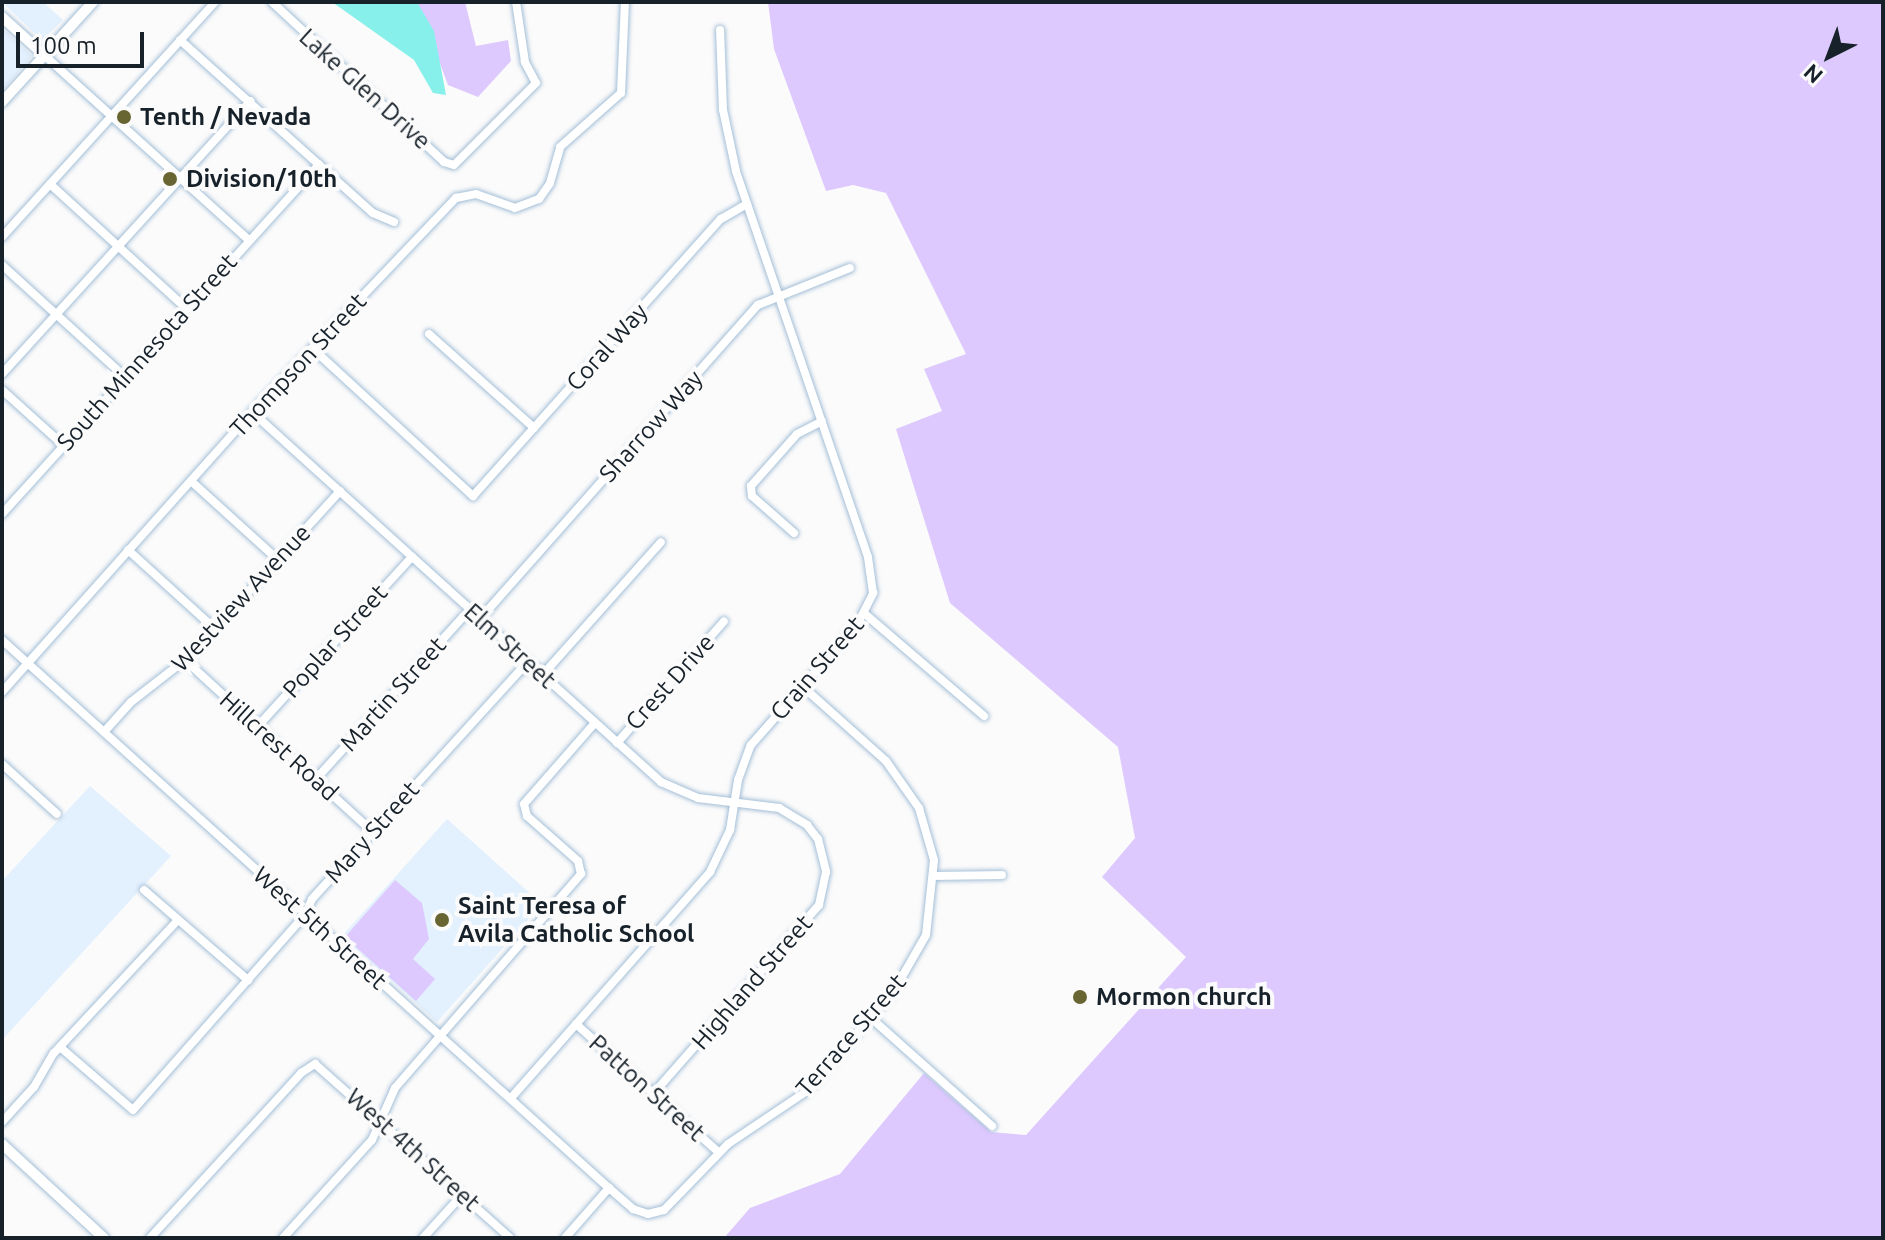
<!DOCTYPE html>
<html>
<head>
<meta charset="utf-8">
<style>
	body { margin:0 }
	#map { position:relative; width:1885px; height:1240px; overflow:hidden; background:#fbfbfb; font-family:Ubuntu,sans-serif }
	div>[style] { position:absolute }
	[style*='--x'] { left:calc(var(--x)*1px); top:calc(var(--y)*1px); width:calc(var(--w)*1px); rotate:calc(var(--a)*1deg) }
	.built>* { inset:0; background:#e3f0fd }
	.green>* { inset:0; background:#dec9fe }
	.water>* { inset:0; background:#88f0ea }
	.roads { filter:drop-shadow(0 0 2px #a4bfd7) drop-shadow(0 0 2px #a4bfd7) }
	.minor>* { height:8px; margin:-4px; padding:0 4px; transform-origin:4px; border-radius:4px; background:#fff }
	.tertiary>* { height:10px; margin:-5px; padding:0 5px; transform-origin:5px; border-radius:5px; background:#fff }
	.dots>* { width:22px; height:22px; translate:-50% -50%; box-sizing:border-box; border:4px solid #fbfbfb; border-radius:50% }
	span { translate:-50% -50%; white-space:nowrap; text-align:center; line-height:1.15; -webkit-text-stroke:8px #fbfbfb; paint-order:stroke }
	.street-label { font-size:24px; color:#17212a }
	.poi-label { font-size:24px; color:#17212a; font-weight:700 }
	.left { translate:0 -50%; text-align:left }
	.frame { position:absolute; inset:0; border:4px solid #17212a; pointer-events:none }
	.north { position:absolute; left:1789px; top:16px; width:80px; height:80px; -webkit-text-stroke:6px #fbfbfb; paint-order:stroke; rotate:222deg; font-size:22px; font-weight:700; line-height:32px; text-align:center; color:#17212a }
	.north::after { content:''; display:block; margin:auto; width:28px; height:36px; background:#17212a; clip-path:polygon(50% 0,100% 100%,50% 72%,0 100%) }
	.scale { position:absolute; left:16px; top:32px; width:128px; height:36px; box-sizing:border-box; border:4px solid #17212a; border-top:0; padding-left:10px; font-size:24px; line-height:28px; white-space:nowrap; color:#17212a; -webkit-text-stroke:6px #fbfbfb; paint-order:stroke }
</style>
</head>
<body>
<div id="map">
	<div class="built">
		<div style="clip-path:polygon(2px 2px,43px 2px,63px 20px,42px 40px)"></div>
		<div style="clip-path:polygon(2px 28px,32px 56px,2px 91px)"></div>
		<div style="clip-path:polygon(90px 786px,171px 856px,2px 1040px,2px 881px)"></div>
		<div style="clip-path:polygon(447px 819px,542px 904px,437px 1022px,342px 936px)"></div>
	</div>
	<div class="green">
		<div style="clip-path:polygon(417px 2px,465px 2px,476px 46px,508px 40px,511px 61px,478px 97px,448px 85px)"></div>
		<div style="clip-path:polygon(768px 2px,1883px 2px,1883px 1238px,724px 1238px,750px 1208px,840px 1174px,924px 1073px,991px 1132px,1026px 1135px,1186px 957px,1102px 877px,1135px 838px,1118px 747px,950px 603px,896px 429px,942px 411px,924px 369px,966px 354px,886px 193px,853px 185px,826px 191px,774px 49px)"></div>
		<div style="clip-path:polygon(395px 880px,422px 903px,429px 939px,413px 959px,435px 979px,416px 1001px,345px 937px)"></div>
	</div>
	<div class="water">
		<div style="clip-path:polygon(332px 2px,417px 2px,434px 31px,446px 95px,433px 93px,414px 60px)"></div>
	</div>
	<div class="roads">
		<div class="minor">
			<div style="--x:272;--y:2;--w:235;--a:42.9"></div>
			<div style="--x:444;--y:162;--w:10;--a:17"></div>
			<div style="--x:454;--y:165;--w:116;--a:-45"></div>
			<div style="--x:536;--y:83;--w:24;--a:-118"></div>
			<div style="--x:525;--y:62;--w:61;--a:-98.5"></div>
			<div style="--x:180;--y:40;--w:259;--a:41.9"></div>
			<div style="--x:373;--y:213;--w:23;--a:23"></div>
			<div style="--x:44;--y:55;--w:276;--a:42.1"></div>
			<div style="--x:50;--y:184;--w:185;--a:42.4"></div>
			<div style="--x:2;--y:237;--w:317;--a:-47.8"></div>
			<div style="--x:2;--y:265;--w:166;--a:42.3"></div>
			<div style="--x:429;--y:334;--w:141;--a:41.8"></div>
			<div style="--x:312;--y:348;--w:219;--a:42.6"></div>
			<div style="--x:473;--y:496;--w:372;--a:-48.2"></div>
			<div style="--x:721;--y:219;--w:30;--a:-30"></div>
			<div style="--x:2;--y:374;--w:369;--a:-47.7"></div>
			<div style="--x:2;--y:390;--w:82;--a:42"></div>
			<div style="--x:252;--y:412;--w:552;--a:42.13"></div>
			<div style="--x:661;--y:782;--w:40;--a:23.4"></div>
			<div style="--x:698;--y:798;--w:82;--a:7"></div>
			<div style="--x:779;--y:808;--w:33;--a:31"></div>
			<div style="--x:807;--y:825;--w:18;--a:52"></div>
			<div style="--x:818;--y:839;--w:34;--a:76"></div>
			<div style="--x:826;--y:872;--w:34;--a:102"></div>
			<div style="--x:819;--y:905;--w:252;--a:131.3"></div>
			<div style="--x:191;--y:481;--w:118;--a:42.2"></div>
			<div style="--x:2;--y:514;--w:472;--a:-47.8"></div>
			<div style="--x:794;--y:533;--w:56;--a:-138.6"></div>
			<div style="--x:752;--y:496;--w:10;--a:-96"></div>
			<div style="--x:751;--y:486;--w:69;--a:-48.5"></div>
			<div style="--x:797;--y:434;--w:28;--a:-27"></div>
			<div style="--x:128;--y:550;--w:118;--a:42.2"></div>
			<div style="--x:865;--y:614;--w:157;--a:40.6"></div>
			<div style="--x:2;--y:640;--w:818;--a:42.08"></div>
			<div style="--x:609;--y:1188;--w:32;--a:41"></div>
			<div style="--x:633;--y:1209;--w:16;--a:18"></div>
			<div style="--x:648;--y:1214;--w:16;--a:-14"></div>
			<div style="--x:664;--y:1210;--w:92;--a:-45.9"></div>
			<div style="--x:728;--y:1144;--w:95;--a:-33.9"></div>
			<div style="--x:807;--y:1091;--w:135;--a:-49.2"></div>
			<div style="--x:895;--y:989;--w:62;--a:-60.1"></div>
			<div style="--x:926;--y:935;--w:75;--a:-83.9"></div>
			<div style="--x:934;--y:860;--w:54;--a:-106.1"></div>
			<div style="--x:919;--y:808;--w:57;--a:-125.1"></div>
			<div style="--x:886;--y:761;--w:113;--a:-138.2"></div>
			<div style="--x:185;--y:660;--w:255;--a:42.5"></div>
			<div style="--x:2;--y:692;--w:375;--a:-48.2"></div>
			<div style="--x:252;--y:412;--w:296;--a:-46.4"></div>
			<div style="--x:456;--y:198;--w:20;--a:-11"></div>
			<div style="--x:476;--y:194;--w:41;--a:19.7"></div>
			<div style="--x:515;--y:208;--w:26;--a:-21"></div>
			<div style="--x:539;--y:199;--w:19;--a:-55"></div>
			<div style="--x:550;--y:183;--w:37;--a:-74"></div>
			<div style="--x:560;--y:147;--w:81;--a:-41.5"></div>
			<div style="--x:621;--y:93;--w:91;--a:-87.5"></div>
			<div style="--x:258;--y:726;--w:229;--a:-47.7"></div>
			<div style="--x:104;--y:732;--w:40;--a:-48"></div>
			<div style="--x:131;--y:702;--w:75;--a:-37.9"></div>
			<div style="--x:190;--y:656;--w:223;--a:-47.7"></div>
			<div style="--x:617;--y:743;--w:162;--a:-48.7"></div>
			<div style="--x:2;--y:764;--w:74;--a:42.3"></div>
			<div style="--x:316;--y:779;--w:219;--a:-47.8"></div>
			<div style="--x:463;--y:617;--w:25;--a:-14"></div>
			<div style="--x:487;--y:611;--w:409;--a:-48.5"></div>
			<div style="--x:758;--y:305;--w:99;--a:-21.9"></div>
			<div style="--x:935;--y:876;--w:67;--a:-0.9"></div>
			<div style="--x:144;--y:890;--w:138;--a:40.9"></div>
			<div style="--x:872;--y:1019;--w:161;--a:41.7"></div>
			<div style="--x:576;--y:1024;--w:191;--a:42"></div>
			<div style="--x:60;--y:1047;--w:96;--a:40.8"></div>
			<div style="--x:133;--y:1110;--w:260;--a:-48.6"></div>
			<div style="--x:305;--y:915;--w:17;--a:-66"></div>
			<div style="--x:312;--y:899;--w:311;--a:-47.7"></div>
			<div style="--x:521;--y:669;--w:26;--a:2"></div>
			<div style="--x:547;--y:670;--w:171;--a:-48.3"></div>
			<div style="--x:511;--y:1098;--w:301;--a:-48.6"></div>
			<div style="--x:710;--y:872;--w:47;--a:-64.5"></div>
			<div style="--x:730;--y:830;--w:51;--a:-80.9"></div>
			<div style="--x:738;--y:780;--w:37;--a:-70"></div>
			<div style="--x:751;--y:745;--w:162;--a:-48.7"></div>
			<div style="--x:858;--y:623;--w:34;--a:-63"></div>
			<div style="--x:873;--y:593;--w:36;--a:-98"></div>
			<div style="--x:868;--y:557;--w:408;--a:-108.9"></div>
			<div style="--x:736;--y:171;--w:62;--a:-102"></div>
			<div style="--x:723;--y:110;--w:80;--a:-92.1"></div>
			<div style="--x:2;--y:1122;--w:47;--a:-47.6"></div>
			<div style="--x:34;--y:1087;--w:39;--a:-60"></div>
			<div style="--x:54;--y:1053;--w:182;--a:-47"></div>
			<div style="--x:150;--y:1238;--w:224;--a:-47.5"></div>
			<div style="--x:301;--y:1073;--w:17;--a:-33"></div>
			<div style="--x:315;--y:1064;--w:261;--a:41.7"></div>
			<div style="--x:283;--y:1238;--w:132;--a:-47.8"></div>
			<div style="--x:372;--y:1140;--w:57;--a:-66.1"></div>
			<div style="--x:395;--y:1088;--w:284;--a:-49"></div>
			<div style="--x:581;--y:874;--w:13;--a:-103"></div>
			<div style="--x:578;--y:861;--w:68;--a:-138.6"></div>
			<div style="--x:527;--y:816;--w:12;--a:-104"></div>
			<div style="--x:524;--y:804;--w:106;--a:-48.8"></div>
			<div style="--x:423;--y:1238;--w:58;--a:-47.8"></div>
			<div style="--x:565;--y:1238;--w:67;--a:-48.7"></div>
		</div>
		<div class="tertiary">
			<div style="--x:2;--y:17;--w:57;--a:42.1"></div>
			<div style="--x:2;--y:102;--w:135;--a:-47.7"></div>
			<div style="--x:2;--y:1144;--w:139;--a:42.7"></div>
		</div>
	</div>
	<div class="dots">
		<div style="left:124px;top:117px;background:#686532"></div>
		<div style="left:170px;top:179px;background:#686532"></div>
		<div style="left:442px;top:920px;background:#686532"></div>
		<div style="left:1080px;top:997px;background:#686532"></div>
	</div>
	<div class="street-label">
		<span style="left:365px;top:89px;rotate:42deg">Lake Glen Drive</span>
		<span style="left:607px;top:347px;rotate:-48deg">Coral Way</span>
		<span style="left:147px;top:352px;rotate:-48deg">South Minnesota Street</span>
		<span style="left:298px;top:365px;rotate:-47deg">Thompson Street</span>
		<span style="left:651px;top:426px;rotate:-48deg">Sharrow Way</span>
		<span style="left:241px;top:598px;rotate:-47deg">Westview Avenue</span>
		<span style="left:335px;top:641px;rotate:-48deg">Poplar Street</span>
		<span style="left:510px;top:646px;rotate:42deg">Elm Street</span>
		<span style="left:817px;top:668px;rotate:-49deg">Crain Street</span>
		<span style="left:670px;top:682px;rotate:-48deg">Crest Drive</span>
		<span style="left:393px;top:694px;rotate:-48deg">Martin Street</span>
		<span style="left:279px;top:746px;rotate:42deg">Hillcrest Road</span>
		<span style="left:372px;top:832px;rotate:-48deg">Mary Street</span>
		<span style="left:320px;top:928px;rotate:42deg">West 5th Street</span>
		<span style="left:752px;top:982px;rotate:-49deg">Highland Street</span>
		<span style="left:851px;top:1035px;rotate:-49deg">Terrace Street</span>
		<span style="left:647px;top:1088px;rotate:42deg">Patton Street</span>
		<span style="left:413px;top:1150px;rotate:42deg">West 4th Street</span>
	</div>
	<div class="poi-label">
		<span class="left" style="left:140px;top:117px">Tenth / Nevada</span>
		<span class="left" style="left:186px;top:179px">Division/10th</span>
		<span class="left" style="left:458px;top:920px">Saint Teresa of<br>Avila Catholic School</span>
		<span class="left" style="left:1096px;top:997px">Mormon church</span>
	</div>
	<div class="frame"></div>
	<div class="north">N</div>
	<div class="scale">100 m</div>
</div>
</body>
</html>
